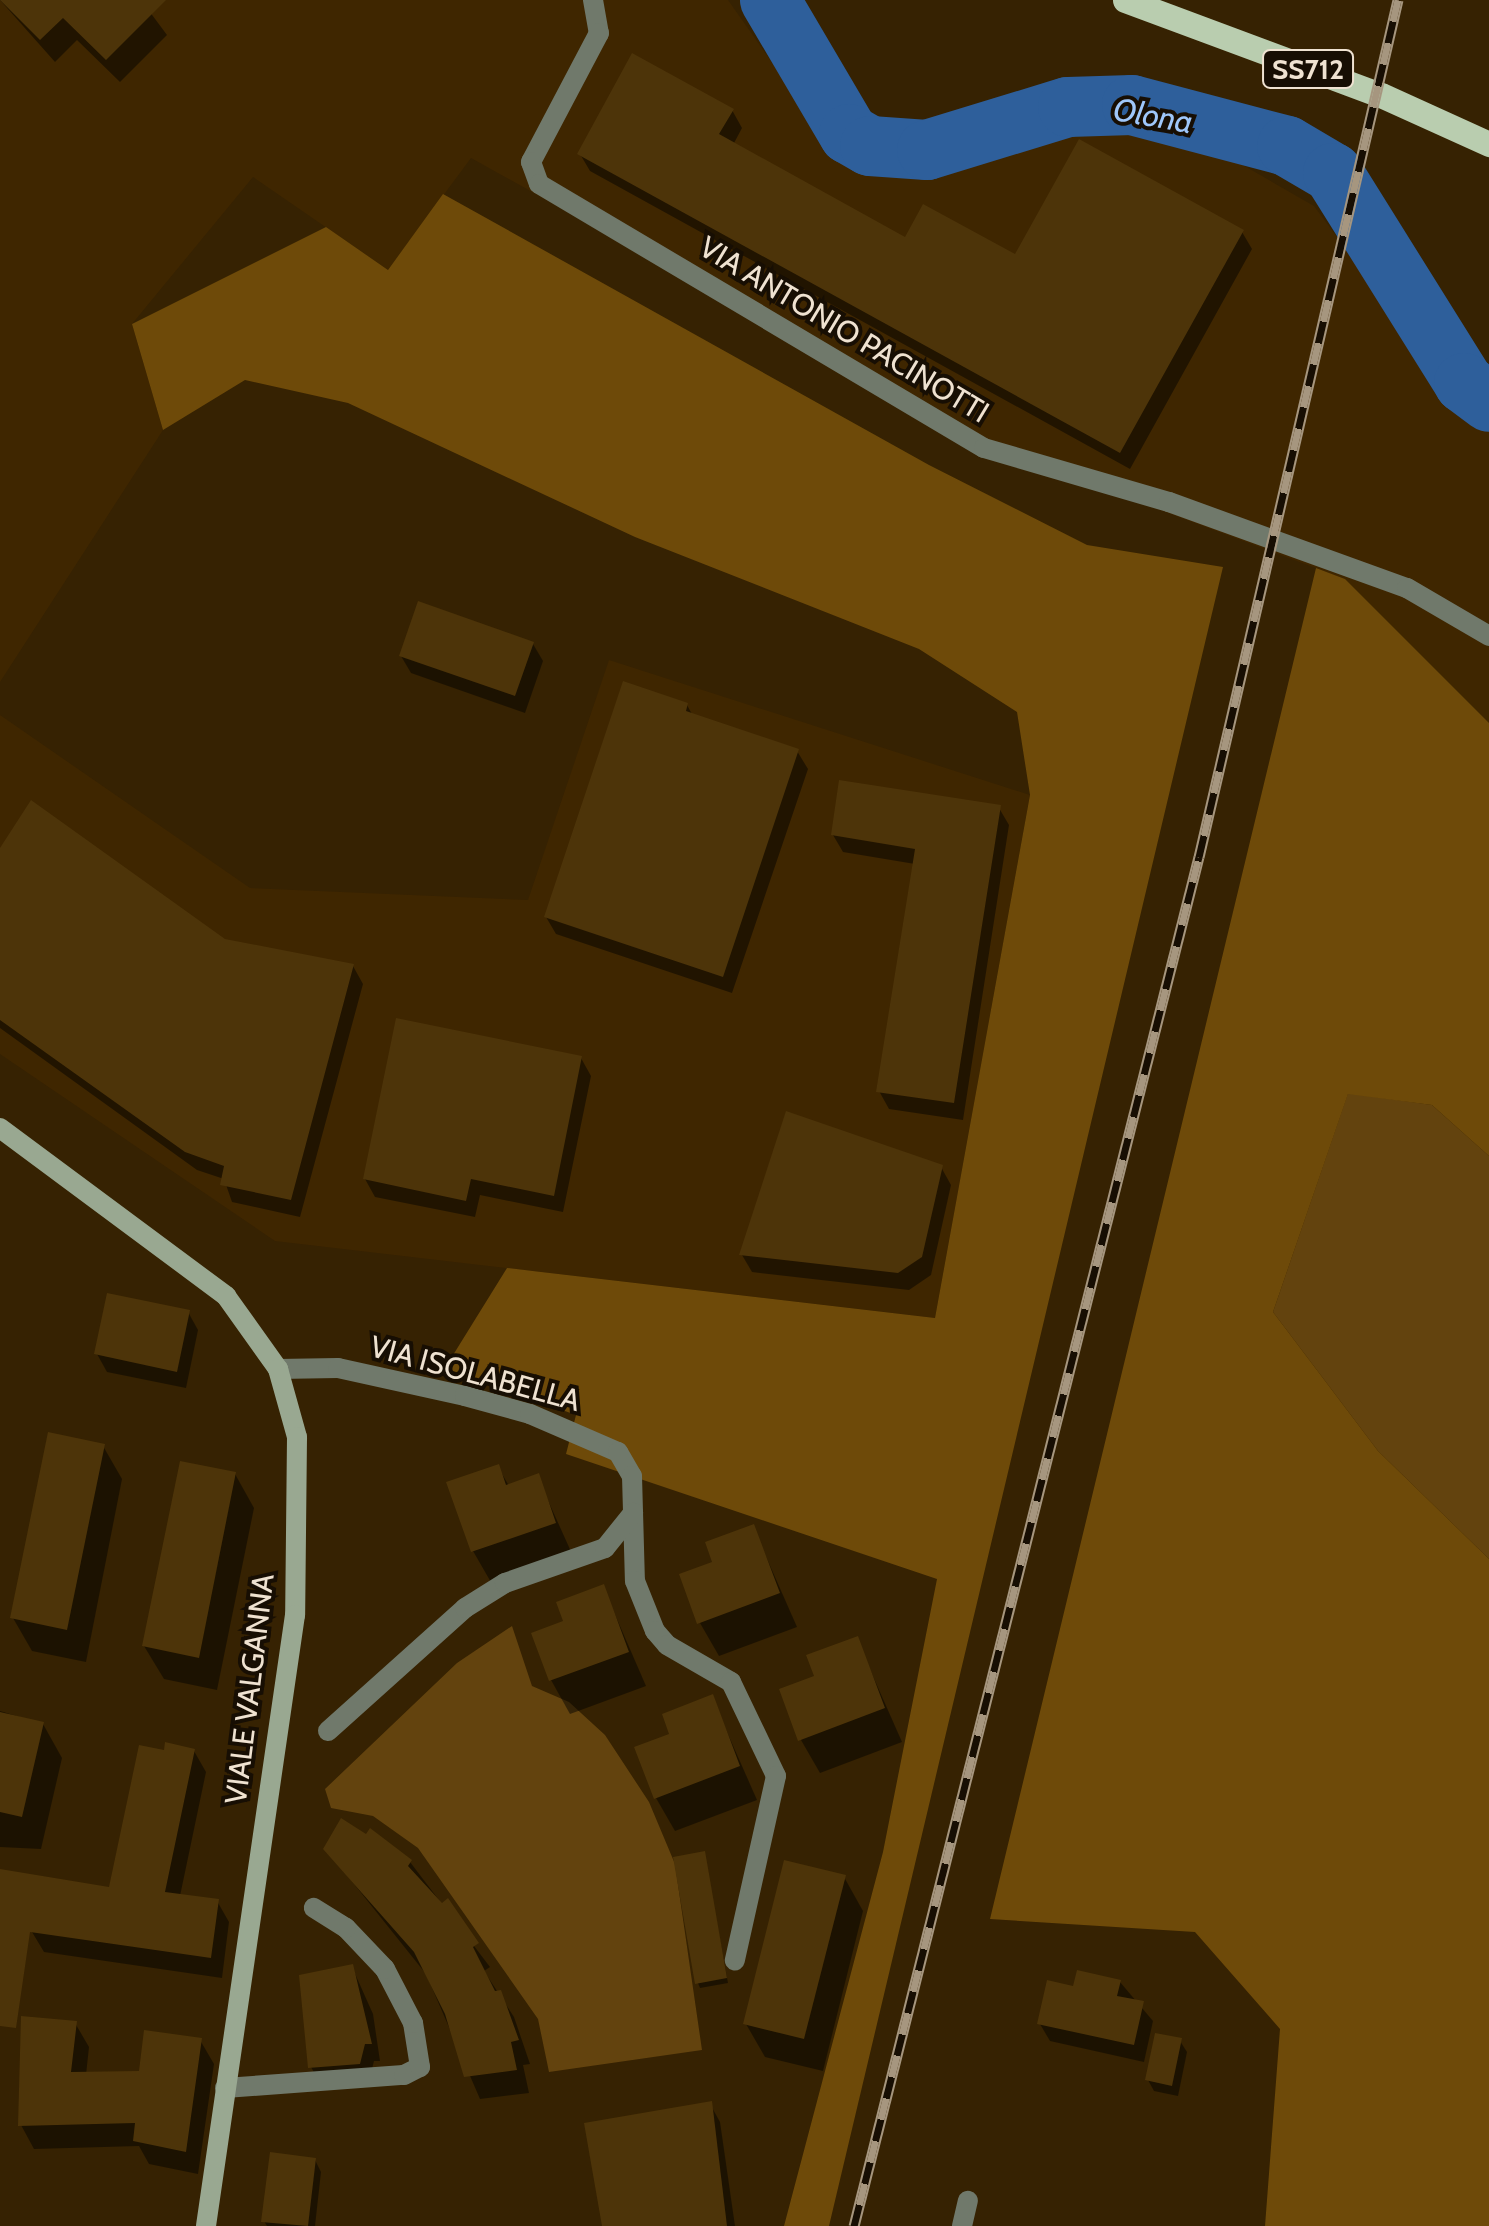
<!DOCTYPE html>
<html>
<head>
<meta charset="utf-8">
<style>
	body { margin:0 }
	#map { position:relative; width:1489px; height:2226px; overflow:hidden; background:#362202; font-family:Cabin,sans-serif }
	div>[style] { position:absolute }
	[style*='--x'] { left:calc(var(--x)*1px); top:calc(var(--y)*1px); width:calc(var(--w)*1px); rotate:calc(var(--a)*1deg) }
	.built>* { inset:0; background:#3f2600 }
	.green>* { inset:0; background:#63430e }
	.forest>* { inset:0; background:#6e4a09 }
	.shadow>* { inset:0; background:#0007 }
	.river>* { height:60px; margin:-30px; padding:0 30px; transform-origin:30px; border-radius:30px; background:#2e5f9b }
	.building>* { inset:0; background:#4d3409 }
	.street>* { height:20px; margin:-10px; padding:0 10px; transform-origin:10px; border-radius:10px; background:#70796b }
	.secondary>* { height:20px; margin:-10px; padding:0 10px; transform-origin:10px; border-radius:10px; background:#99a891 }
	.primary>* { height:25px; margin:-12.5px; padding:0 12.5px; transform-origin:12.5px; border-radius:12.5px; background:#b9cdaf }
	.rail>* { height:11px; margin-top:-5.5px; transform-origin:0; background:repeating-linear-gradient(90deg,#170e03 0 22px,#a6967f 0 44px); box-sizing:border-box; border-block:2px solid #a6967f }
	span { translate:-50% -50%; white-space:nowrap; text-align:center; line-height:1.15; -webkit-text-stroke:8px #170e03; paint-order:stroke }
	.shield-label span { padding:2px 8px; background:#170e03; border:2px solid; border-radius:8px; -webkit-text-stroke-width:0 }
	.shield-label { font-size:28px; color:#efe2d1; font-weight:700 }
	.street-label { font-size:30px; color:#efe2d1 }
	.water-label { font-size:32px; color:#9fc7fa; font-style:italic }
</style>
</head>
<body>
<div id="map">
	<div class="built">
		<div style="clip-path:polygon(0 0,728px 0,828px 142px,924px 170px,1087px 133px,1196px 138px,1314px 206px,1453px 393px,1489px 420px,1489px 723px,1345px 579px,986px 445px,471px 158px,388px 270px,253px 177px,132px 324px,163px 430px,0 682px)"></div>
		<div style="clip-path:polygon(609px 660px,1030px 795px,935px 1318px,275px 1241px,0 1054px,0 715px,250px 888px,528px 900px)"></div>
	</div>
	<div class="green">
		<div style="clip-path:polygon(1348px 1093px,1432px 1105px,1489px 1156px,1489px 1559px,1378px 1451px,1273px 1312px)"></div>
		<div style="clip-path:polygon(512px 1626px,532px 1686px,569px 1702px,605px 1735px,649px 1802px,675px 1864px,702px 2050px,549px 2072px,538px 2019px,418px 1848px,373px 1816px,331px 1808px,325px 1789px,457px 1663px)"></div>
	</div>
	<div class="forest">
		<div style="clip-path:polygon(443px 194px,929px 465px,1087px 545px,1223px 567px,829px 2226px,784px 2226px,883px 1852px,937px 1579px,566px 1454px,576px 1415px,445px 1368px,507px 1268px,935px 1318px,1030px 795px,1017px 712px,919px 649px,635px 537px,348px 403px,245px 380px,163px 430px,132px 324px,326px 227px,388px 270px)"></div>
		<div style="clip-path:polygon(1316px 568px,1345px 579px,1489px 723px,1489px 1156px,1432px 1105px,1348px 1094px,1273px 1312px,1378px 1451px,1489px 1559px,1489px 2226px,1265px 2226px,1280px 2029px,1195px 1932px,990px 1919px)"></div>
	</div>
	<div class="shadow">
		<div style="clip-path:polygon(0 0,141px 0,167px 35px,120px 82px,77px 40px,55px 62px)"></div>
		<div style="clip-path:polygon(732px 110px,742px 128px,733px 145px,906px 240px,1016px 258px,1242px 232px,1252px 249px,1130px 469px,590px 171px,580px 154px)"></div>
		<div style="clip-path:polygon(533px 644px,543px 661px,525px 713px,411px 673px,401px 656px)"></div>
		<div style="clip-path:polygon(687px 705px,693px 716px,797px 751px,808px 769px,732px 993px,556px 934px,546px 917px)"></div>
		<div style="clip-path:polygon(999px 808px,1009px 825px,963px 1120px,889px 1109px,879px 1091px,915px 864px,843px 852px,833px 835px)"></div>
		<div style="clip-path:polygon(0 852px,224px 941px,353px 966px,363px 984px,300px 1217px,232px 1202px,224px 1179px,197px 1170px,0 1028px)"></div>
		<div style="clip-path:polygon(581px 1058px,591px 1076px,563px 1212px,480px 1195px,475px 1217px,375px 1197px,365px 1179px)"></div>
		<div style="clip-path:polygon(941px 1167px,951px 1185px,931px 1275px,909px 1290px,752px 1272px,742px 1255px)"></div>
		<div style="clip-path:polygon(188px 1312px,198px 1330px,186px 1388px,107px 1372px,97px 1354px)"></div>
		<div style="clip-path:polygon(103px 1446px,122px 1479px,86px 1662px,32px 1651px,13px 1618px)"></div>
		<div style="clip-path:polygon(498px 1467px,509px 1486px,537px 1476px,573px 1556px,492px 1584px,473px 1551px)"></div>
		<div style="clip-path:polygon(235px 1474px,254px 1508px,217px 1690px,164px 1679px,144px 1646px)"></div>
		<div style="clip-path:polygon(753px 1527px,797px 1627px,719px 1656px,700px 1623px)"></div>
		<div style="clip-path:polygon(603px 1587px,646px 1686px,570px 1714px,551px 1680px)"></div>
		<div style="clip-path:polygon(857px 1640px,902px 1742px,820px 1773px,801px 1740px,817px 1678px)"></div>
		<div style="clip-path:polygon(712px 1698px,757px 1800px,675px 1831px,656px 1798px,673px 1736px)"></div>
		<div style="clip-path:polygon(0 1711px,43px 1724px,62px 1758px,41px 1849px,0 1847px)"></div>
		<div style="clip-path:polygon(194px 1751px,206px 1772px,180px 1896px,217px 1901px,229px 1922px,222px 1978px,44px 1952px,32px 1932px,111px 1890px)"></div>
		<div style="clip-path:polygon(326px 1849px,410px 1862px,490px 1967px,484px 1971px,514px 2017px,530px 2064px,523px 2065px,529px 2093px,480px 2099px,426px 1974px)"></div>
		<div style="clip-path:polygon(704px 1854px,728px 1983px,700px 1988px,698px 1983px)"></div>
		<div style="clip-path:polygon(844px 1877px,863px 1911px,823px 2071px,765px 2057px,746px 2024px)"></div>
		<div style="clip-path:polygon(352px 1967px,373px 2014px,380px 2061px,374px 2061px,369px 2081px,321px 2085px,311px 2067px)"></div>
		<div style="clip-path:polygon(1120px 1982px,1153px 2021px,1144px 2062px,1050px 2041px,1040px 2024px,1075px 1989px)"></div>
		<div style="clip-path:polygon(75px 2023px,89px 2047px,86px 2075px,142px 2073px,200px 2040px,214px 2064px,198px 2174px,149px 2164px,139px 2146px,34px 2149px,21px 2125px)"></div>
		<div style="clip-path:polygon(1180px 2041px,1187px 2052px,1178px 2096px,1154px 2091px,1148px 2080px)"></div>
		<div style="clip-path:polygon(710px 2104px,720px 2122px,735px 2226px,604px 2226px)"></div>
		<div style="clip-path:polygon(315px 2160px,321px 2172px,315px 2226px,267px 2226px,264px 2221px)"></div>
	</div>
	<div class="river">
		<div style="--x:770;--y:0;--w:156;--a:59.5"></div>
		<div style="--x:849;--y:134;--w:24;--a:30"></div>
		<div style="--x:870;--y:146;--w:57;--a:4"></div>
		<div style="--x:927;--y:150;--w:147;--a:-17"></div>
		<div style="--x:1068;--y:107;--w:64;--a:-1.8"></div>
		<div style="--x:1132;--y:105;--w:160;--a:14.8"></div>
		<div style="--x:1287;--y:146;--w:53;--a:30.4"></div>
		<div style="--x:1333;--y:173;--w:248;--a:58"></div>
		<div style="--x:1464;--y:383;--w:31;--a:37"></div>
	</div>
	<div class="building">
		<div style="clip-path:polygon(0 0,166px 0,106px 60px,63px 18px,40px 40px)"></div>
		<div style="clip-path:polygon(632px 53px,734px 109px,719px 134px,905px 237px,923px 204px,1015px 254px,1079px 139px,1244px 230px,1120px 453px,577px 154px)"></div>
		<div style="clip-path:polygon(418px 601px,534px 642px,515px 696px,399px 656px)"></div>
		<div style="clip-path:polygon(623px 681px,688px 703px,686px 711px,799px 749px,723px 977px,544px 917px)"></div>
		<div style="clip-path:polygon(839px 780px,1001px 805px,954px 1103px,876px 1092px,915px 849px,831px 835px)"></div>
		<div style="clip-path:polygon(31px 800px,225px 939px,354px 964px,291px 1200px,220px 1185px,224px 1166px,185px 1152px,0 1020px,0 848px)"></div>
		<div style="clip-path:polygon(396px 1018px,582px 1056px,554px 1196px,471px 1179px,466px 1201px,363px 1179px)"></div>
		<div style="clip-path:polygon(786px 1111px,943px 1165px,922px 1257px,898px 1273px,739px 1255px)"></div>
		<div style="clip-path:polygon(107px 1293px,190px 1310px,177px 1372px,94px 1354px)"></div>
		<div style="clip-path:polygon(48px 1432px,105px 1444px,67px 1630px,10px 1618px)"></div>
		<div style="clip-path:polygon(180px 1461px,236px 1472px,199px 1658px,142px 1646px)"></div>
		<div style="clip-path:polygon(499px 1464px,506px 1485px,539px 1473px,556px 1523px,471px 1552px,446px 1482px)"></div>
		<div style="clip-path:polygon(754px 1524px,780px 1593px,697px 1624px,679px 1574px,712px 1562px,705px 1542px)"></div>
		<div style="clip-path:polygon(604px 1584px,629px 1652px,549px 1681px,531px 1633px,563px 1621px,556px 1602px)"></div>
		<div style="clip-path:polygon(858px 1636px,885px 1708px,798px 1741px,779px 1689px,814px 1676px,806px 1655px)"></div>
		<div style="clip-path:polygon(713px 1694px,740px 1766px,654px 1799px,634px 1747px,669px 1734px,662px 1714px)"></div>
		<div style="clip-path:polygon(0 1712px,44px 1722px,22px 1817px,0 1812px)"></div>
		<div style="clip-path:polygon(165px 1742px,195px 1749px,165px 1892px,219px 1899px,211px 1958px,30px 1932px,16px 2028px,0 2026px,0 1869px,109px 1887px,139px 1745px,164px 1750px)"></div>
		<div style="clip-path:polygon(341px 1818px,366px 1834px,370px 1828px,412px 1860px,408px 1866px,442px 1903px,448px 1898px,479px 1943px,473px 1947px,495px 1991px,501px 1990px,519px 2040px,511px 2042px,517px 2070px,464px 2077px,445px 2014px,414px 1952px,323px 1849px)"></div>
		<div style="clip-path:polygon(705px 1851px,727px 1978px,695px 1984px,673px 1857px)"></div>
		<div style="clip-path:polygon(784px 1860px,846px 1875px,804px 2039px,743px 2024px)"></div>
		<div style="clip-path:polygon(353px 1964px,372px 2044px,365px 2044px,360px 2064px,308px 2068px,299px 1975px)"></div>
		<div style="clip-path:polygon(1077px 1970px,1121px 1980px,1117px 1996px,1144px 2001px,1134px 2045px,1037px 2024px,1047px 1980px,1073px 1986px)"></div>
		<div style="clip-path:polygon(21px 2016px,77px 2021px,71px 2072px,139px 2071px,144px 2030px,202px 2038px,186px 2152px,133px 2141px,135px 2123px,18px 2126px)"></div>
		<div style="clip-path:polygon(1155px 2033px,1182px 2038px,1172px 2086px,1145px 2080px)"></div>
		<div style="clip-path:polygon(712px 2101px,727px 2226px,602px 2226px,584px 2123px)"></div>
		<div style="clip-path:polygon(270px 2152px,316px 2158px,308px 2226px,261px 2222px)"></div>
	</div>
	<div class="street">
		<div style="--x:593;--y:0;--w:34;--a:80"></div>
		<div style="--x:599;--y:33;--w:146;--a:117.8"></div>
		<div style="--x:531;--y:162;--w:23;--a:70"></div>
		<div style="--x:539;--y:184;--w:517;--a:30.68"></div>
		<div style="--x:984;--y:448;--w:193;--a:16.3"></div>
		<div style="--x:1169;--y:502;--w:253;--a:19.9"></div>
		<div style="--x:1407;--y:588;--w:95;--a:30.3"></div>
		<div style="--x:278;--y:1369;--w:60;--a:-1"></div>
		<div style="--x:338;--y:1368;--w:130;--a:12.4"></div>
		<div style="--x:465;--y:1396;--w:67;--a:15.5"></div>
		<div style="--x:530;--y:1414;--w:96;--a:23.4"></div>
		<div style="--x:618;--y:1452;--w:28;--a:60"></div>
		<div style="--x:632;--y:1476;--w:105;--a:88.4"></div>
		<div style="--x:635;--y:1581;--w:54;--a:68.2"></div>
		<div style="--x:655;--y:1631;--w:18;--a:49"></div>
		<div style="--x:667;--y:1645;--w:74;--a:30"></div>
		<div style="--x:731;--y:1682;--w:104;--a:64.4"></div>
		<div style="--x:776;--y:1776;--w:189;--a:102.6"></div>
		<div style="--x:328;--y:1731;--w:184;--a:-41.9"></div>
		<div style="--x:465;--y:1608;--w:47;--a:-32"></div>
		<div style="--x:505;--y:1583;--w:106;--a:-19.3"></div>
		<div style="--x:605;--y:1548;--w:45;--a:-51.3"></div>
		<div style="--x:225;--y:2088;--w:179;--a:-4.2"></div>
		<div style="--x:404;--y:2075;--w:18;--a:-27"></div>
		<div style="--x:420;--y:2067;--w:45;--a:-99"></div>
		<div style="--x:413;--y:2023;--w:61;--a:-117.4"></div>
		<div style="--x:385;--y:1969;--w:57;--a:-133.6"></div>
		<div style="--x:346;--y:1928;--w:38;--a:-148"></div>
		<div style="--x:962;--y:2226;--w:26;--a:-77"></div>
	</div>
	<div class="secondary">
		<div style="--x:0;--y:1128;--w:282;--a:36.6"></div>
		<div style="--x:226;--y:1296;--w:90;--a:54.5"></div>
		<div style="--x:278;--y:1369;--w:71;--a:74.4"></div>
		<div style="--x:297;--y:1437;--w:178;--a:90.6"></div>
		<div style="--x:295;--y:1615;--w:617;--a:98.29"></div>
	</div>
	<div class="primary">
		<div style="--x:1125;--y:0;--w:273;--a:20.4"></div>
		<div style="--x:1381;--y:95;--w:119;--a:24.4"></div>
	</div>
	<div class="rail">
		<div style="--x:854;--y:2226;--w:1412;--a:-75.86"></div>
		<div style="--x:1199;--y:857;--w:880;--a:-76.93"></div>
	</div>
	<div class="shield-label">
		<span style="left:1308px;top:69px">SS712</span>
	</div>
	<div class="street-label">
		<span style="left:844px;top:330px;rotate:31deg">VIA ANTONIO PACINOTTI</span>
		<span style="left:475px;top:1374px;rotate:15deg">VIA ISOLABELLA</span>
		<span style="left:250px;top:1689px;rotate:-83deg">VIALE VALGANNA</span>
	</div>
	<div class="water-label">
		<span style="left:1153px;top:116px;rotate:10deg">Olona</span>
	</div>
</div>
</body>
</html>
